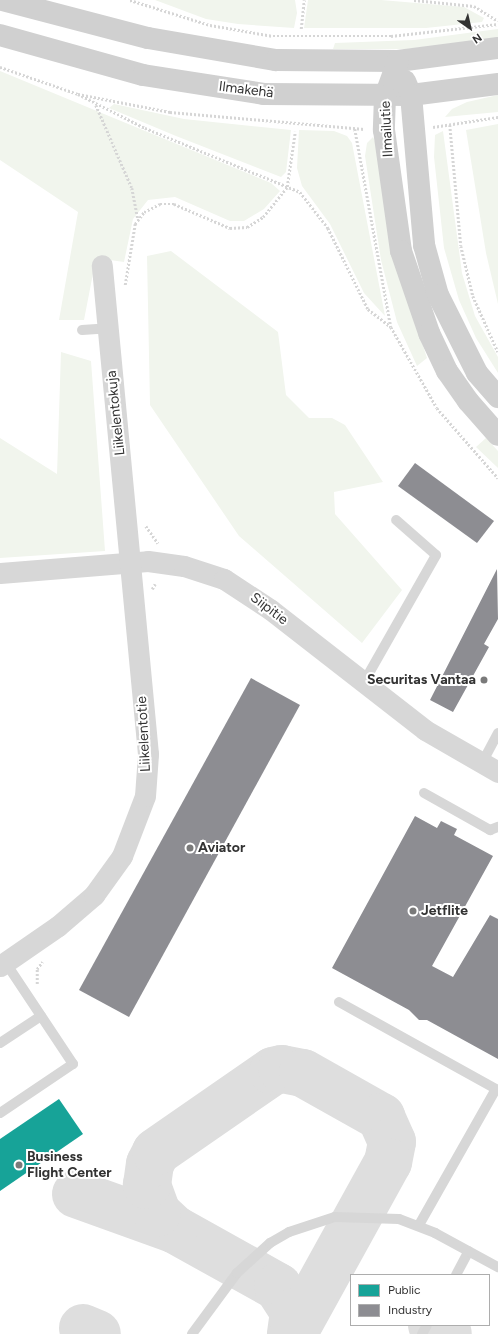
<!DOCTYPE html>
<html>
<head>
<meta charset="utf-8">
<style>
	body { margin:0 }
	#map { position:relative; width:498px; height:1334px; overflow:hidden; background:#fff; font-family:Figtree,sans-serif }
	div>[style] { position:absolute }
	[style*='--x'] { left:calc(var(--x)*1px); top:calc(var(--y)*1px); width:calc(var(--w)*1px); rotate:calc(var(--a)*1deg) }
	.green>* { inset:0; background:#f1f5ed }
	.public>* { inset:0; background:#17a398 }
	.industry>* { inset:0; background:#8d8d92 }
	.taxiway>* { height:48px; margin:-24px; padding:0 24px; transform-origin:24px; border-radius:24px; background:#dedede }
	.path>* { height:2.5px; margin-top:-1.25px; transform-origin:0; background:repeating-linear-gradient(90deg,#d6d6d6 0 2px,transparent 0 4px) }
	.service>* { height:10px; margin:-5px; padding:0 5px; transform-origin:5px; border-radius:5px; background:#d7d7d7 }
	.minor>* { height:21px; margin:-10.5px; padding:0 10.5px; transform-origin:10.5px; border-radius:10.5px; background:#d7d7d7 }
	.secondary>* { height:22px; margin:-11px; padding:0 11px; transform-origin:11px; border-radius:11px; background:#d0d0d0 }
	.dots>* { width:11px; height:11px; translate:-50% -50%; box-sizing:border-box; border:2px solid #fff; border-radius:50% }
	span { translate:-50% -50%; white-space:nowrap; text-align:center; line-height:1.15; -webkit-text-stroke:4px #fff; paint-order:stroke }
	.street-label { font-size:14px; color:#333 }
	.poi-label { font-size:14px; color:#333; font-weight:700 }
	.right { translate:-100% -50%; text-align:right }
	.left { translate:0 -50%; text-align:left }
	.legend { position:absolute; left:350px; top:1274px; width:140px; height:52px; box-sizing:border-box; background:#fff; border:1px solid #adadad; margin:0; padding:5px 7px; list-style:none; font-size:12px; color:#333 }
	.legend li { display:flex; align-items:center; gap:8px; height:20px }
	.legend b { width:20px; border:1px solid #adadad }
	.north { position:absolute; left:450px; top:8px; width:40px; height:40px; -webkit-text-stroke:3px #fff; paint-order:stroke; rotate:146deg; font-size:11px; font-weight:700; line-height:16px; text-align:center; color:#333 }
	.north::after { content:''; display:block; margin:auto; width:14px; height:18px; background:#333; clip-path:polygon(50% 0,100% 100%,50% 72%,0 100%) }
</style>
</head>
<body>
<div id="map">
	<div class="green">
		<div style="clip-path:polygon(155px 0,295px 0,297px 13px,294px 28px,238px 24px,206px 19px)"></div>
		<div style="clip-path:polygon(308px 0,381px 0,464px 7px,484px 18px,482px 22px,426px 28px,304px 28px)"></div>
		<div style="clip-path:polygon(498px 29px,498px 38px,487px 40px,406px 49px,333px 49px,335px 43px,414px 40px)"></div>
		<div style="clip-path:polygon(0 71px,271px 183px,280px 191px,264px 209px,244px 221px,230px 221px,175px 197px,148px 200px,133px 219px,124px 262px,96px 258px,84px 320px,59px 320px,78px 212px,0 160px)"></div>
		<div style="clip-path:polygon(498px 95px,498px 112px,445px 117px,452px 109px,467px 102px)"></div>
		<div style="clip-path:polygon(114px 104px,184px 119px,291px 130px,286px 172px,281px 177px,176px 136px,109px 108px)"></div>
		<div style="clip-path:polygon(498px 124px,498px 304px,486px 253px,466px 130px)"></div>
		<div style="clip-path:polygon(299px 130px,334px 131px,347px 136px,352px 143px,385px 316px,364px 293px,330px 224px,302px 186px,297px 168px)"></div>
		<div style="clip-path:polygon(443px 131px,462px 273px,475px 316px,498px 357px,498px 373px,476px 338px,459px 300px,444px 248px,434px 157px,435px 135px)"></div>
		<div style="clip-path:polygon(373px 137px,379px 151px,392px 251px,427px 358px,417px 366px,397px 322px,381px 260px,365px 156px,367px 143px)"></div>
		<div style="clip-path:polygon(171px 251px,278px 332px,286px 395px,309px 418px,332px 418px,345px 425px,383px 482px,334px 492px,335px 514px,402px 590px,362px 643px,239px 536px,150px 405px,147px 256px)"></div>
		<div style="clip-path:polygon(61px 352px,91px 361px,105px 551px,0 558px,0 438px,57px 474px)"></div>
		<div style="clip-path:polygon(486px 438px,498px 451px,498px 468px,476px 447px)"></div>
	</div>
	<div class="public">
		<div style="clip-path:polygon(59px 1099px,83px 1134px,0 1191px,0 1139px)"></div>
	</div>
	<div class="industry">
		<div style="clip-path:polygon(415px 463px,494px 521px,477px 543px,398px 486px)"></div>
		<div style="clip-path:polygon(497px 569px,498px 619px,484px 644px,489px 647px,453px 712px,430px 700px)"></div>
		<div style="clip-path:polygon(251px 678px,300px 705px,129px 1017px,79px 990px)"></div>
		<div style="clip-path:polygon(415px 816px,437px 828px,441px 821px,457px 829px,454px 835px,493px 856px,432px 966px,453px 977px,490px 915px,498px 919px,498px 1059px,427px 1020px,419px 1020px,409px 1010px,332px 968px)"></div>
	</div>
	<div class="taxiway">
		<div style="--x:76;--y:1194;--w:104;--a:19.7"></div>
		<div style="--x:174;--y:1229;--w:119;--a:29.1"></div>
		<div style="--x:278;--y:1287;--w:30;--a:57"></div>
		<div style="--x:294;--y:1312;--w:22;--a:98"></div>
		<div style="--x:174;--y:1229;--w:23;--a:-137"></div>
		<div style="--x:157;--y:1213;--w:30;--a:-110"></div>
		<div style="--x:147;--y:1185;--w:21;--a:-82"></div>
		<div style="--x:150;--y:1164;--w:13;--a:-63"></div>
		<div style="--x:156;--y:1152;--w:142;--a:-34.7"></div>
		<div style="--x:273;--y:1071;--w:9;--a:-13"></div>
		<div style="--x:282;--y:1069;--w:21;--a:11"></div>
		<div style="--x:303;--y:1073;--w:90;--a:29.4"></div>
		<div style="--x:381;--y:1117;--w:27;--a:66"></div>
		<div style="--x:392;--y:1142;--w:20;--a:101"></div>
		<div style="--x:388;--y:1162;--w:196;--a:118.9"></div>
		<div style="--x:432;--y:1325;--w:18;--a:29"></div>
		<div style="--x:83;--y:1328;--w:15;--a:23"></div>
	</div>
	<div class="path">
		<div style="--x:130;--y:0;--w:84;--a:17.4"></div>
		<div style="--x:210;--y:25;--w:64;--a:9.9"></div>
		<div style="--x:273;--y:36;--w:118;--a:0"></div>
		<div style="--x:391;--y:36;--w:108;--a:-6.4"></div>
		<div style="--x:414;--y:0;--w:60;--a:5.7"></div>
		<div style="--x:474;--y:6;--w:28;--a:32"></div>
		<div style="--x:301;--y:29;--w:29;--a:-84"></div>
		<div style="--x:0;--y:67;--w:83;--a:19.1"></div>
		<div style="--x:78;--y:94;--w:94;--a:11.1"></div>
		<div style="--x:170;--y:112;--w:195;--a:5"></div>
		<div style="--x:78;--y:94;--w:75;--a:26.9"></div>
		<div style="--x:145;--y:128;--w:168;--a:22.4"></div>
		<div style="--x:300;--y:192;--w:46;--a:52.1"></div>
		<div style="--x:328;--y:228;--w:90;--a:63.7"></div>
		<div style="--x:368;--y:309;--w:29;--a:38"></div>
		<div style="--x:391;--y:327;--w:93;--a:60.4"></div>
		<div style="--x:437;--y:408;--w:93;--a:48.9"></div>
		<div style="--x:96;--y:105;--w:90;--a:66.6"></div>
		<div style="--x:132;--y:188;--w:32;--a:79"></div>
		<div style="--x:450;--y:125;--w:121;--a:84.8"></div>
		<div style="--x:461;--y:246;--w:51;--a:76.5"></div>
		<div style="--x:473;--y:296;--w:61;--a:65.9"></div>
		<div style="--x:433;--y:127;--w:66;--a:-8.7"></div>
		<div style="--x:355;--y:129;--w:201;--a:79.7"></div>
		<div style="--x:125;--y:285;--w:62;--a:-80.7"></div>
		<div style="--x:135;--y:224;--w:15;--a:-53"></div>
		<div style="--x:144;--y:212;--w:18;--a:-27"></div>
		<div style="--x:160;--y:204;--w:14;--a:0"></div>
		<div style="--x:174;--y:204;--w:61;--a:23.2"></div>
		<div style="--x:230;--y:228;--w:17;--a:-3"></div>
		<div style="--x:247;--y:227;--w:19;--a:-32"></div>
		<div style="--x:263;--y:217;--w:38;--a:-51"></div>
		<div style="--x:287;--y:187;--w:56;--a:-81.7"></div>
		<div style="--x:146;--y:526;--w:21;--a:55"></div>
		<div style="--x:152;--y:589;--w:6;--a:-59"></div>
		<div style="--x:37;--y:984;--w:15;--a:-90"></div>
		<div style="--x:37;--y:969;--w:9;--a:-54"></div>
	</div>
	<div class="service">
		<div style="--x:82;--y:330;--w:26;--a:-4"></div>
		<div style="--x:364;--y:682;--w:146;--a:-60.4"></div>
		<div style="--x:436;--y:555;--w:53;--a:-138.8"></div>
		<div style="--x:482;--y:763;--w:34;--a:-62"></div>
		<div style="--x:424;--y:793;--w:76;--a:29.3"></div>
		<div style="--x:490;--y:830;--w:9;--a:-21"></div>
		<div style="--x:339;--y:1002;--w:182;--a:29"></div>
		<div style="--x:0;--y:1043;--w:49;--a:-33.4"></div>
		<div style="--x:0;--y:1113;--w:88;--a:-33.9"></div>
		<div style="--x:73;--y:1064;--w:121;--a:-123.6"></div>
		<div style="--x:419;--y:1225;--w:156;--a:-60.5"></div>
		<div style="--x:456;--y:1275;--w:27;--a:-62"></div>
		<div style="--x:192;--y:1334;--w:76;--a:-53.6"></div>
		<div style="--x:237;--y:1273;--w:45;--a:-42.3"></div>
		<div style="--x:270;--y:1243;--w:22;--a:-30"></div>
		<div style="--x:289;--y:1232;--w:48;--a:-18.1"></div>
		<div style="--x:335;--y:1217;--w:64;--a:1.8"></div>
		<div style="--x:399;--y:1219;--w:39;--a:21"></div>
		<div style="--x:435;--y:1233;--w:72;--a:28.4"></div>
		<div style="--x:422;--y:1334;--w:10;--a:-61"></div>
	</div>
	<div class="minor">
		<div style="--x:0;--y:573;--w:148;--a:-4.6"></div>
		<div style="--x:148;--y:561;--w:36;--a:8"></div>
		<div style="--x:184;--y:566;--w:42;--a:18"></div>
		<div style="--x:224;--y:579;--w:56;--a:33.4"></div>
		<div style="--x:271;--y:610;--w:195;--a:37.9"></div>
		<div style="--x:425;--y:730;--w:84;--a:29.9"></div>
		<div style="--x:0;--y:966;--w:70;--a:-34.6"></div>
		<div style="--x:58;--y:926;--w:48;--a:-40.7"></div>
		<div style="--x:94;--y:895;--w:48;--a:-54.3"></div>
		<div style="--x:122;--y:856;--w:64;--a:-69"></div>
		<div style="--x:145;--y:796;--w:42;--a:-85.9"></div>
		<div style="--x:148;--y:754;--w:491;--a:-95.4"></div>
	</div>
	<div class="secondary">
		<div style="--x:2;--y:0;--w:151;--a:14.6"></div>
		<div style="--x:148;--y:38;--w:130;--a:9.8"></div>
		<div style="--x:276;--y:60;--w:122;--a:0.5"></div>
		<div style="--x:398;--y:61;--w:101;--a:-7.4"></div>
		<div style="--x:0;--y:35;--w:148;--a:15.6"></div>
		<div style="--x:143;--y:75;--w:122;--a:8.9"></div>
		<div style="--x:264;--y:94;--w:147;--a:0.4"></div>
		<div style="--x:411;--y:95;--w:88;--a:-7.2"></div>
		<div style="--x:398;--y:61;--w:37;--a:110"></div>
		<div style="--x:385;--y:96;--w:34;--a:92"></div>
		<div style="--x:384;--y:130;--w:122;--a:82"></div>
		<div style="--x:401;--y:251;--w:87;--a:71.1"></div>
		<div style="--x:429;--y:333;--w:42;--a:64.7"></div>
		<div style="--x:447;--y:371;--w:37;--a:55"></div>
		<div style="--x:468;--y:401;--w:45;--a:48.6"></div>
		<div style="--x:405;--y:81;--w:15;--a:67"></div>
		<div style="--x:411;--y:95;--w:151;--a:85"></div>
		<div style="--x:424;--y:245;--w:52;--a:74.4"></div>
		<div style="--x:438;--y:295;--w:87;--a:63.4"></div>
		<div style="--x:477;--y:373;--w:32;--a:49"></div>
	</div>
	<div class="dots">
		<div style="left:484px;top:680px;background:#7a7a7a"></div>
		<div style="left:190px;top:848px;background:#7a7a7a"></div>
		<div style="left:413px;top:911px;background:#7a7a7a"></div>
		<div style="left:19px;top:1165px;background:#7a7a7a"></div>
	</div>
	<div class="street-label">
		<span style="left:246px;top:90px;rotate:7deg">Ilmakehä</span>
		<span style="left:387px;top:129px;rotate:-93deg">Ilmailutie</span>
		<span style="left:116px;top:413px;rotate:-96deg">Liikelentokuja</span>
		<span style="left:269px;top:609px;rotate:37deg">Siipitie</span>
		<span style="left:144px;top:734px;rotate:-93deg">Liikelentotie</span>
	</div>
	<div class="poi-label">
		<span class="right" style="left:476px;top:680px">Securitas Vantaa</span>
		<span class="left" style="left:198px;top:848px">Aviator</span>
		<span class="left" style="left:421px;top:911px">Jetflite</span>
		<span class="left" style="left:27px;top:1165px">Business<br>Flight Center</span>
	</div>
	<ul class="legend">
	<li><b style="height:11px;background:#17a398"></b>Public</li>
	<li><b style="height:11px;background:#8d8d92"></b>Industry</li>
	</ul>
	<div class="north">N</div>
</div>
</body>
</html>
